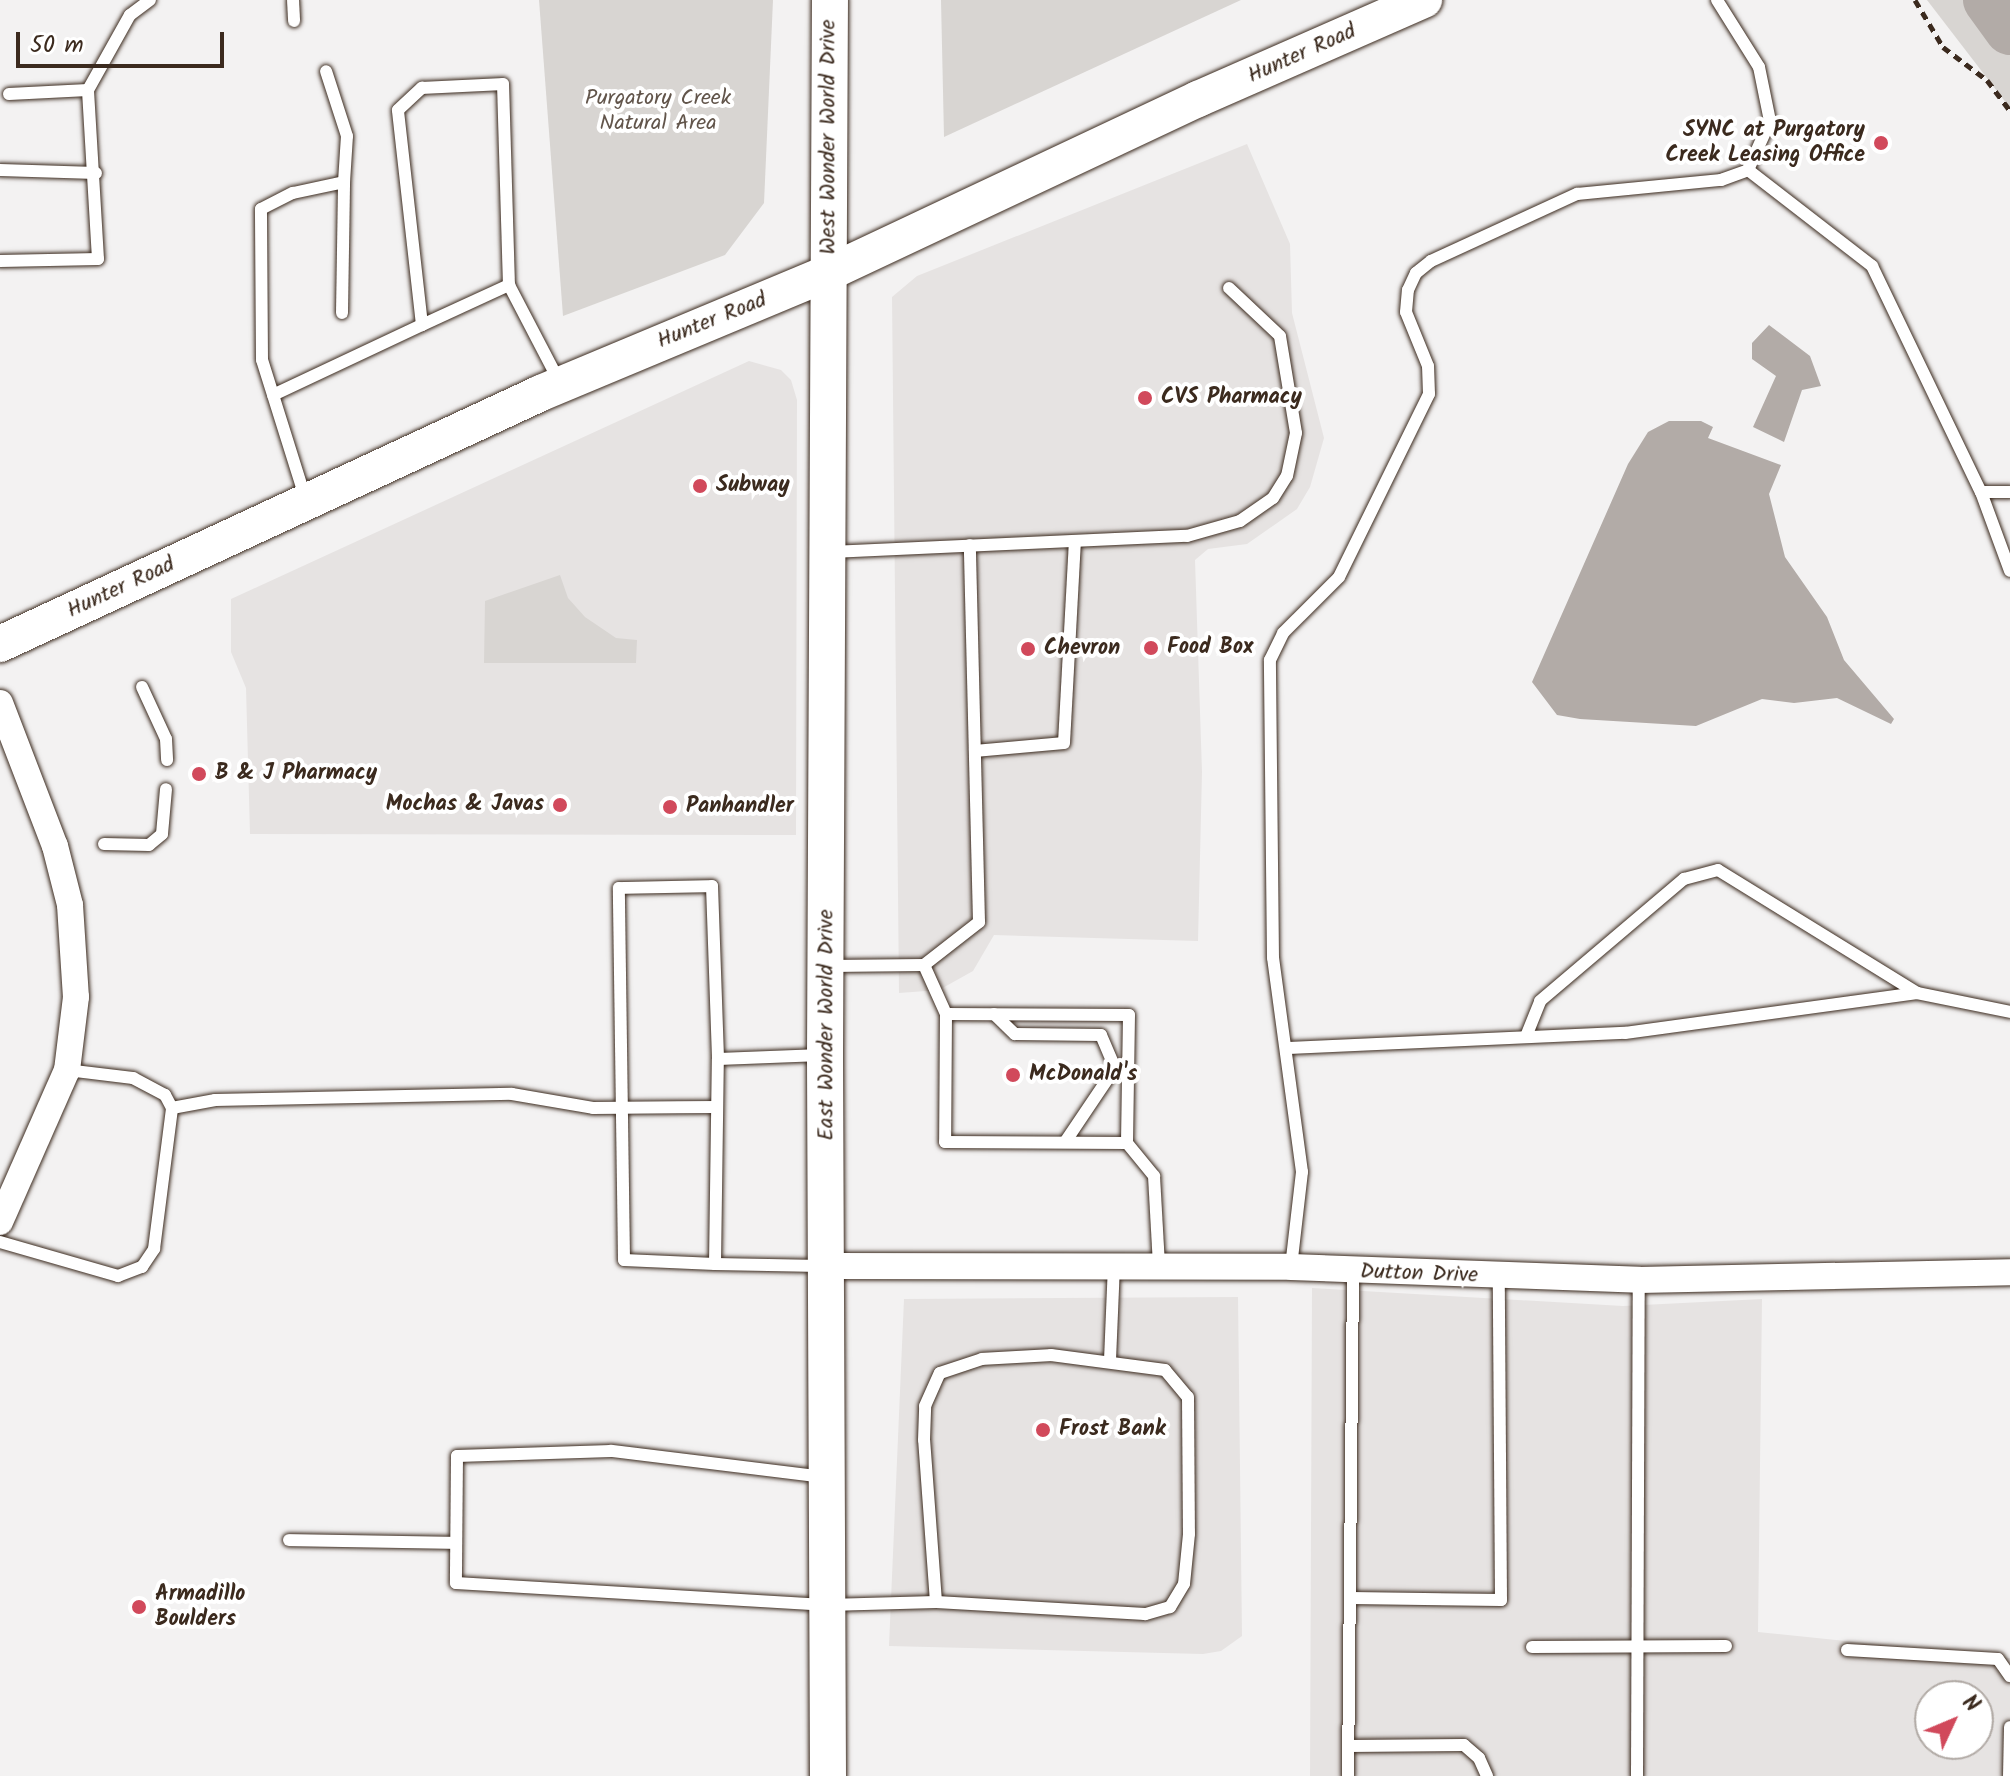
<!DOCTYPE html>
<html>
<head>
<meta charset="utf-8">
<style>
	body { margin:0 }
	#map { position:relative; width:2010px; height:1776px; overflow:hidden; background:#f3f2f2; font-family:Kalam,sans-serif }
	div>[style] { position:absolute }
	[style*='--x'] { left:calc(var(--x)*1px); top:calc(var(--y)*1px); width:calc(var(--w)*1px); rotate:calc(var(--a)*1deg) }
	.built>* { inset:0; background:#e6e3e2 }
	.green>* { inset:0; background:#d8d5d2 }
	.water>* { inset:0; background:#b2aba7 }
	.river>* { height:50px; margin:-25px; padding:0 25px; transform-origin:25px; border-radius:25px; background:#b2aba7 }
	.path>* { height:5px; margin-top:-2.5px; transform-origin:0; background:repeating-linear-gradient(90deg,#3b2a1e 0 8px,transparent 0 14px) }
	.roads { filter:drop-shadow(0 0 2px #3b2a1e) drop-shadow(0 0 2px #3b2a1e) }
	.lane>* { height:12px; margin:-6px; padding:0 6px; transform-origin:6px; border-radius:6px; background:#fff }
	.street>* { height:26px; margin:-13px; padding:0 13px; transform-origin:13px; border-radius:13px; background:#fff }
	.secondary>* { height:36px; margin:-18px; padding:0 18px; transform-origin:18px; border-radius:18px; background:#fff }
	.dots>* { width:22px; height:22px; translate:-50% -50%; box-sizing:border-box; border:4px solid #fff; border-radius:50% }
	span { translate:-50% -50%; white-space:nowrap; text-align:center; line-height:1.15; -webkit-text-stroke:8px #fff; paint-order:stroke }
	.street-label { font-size:22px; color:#3b2a1e }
	.park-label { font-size:22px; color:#62554b }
	.poi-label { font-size:22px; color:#3b2a1e; font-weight:700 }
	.right { translate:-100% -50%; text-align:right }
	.left { translate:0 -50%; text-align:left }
	.north { position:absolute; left:1914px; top:1680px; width:80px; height:80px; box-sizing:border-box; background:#fff; border:2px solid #b1aaa5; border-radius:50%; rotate:46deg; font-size:22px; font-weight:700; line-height:32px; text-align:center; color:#3b2a1e }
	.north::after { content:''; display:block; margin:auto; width:28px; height:36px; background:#d1495b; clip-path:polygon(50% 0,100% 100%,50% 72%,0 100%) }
	.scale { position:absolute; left:16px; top:32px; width:208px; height:36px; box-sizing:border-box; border:4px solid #3b2a1e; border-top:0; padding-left:10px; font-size:24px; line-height:28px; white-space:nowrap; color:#3b2a1e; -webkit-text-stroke:6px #fff; paint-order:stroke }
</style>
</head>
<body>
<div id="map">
	<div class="built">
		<div style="clip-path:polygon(1247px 144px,1290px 244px,1292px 313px,1324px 438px,1310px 487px,1297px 509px,1247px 544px,1208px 549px,1195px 560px,1202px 772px,1198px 941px,994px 935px,973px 971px,939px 990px,899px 993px,892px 297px,917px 276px)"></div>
		<div style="clip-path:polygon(749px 361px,781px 370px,791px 380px,797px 400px,796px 835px,250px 834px,246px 688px,231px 652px,231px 599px)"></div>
		<div style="clip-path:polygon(evenodd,1312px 1288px,1623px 1306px,1762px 1299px,1758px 1632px,2010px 1658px,2010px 1776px,1310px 1776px,1312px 1288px,1930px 1696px,1978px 1696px,1978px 1744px,1930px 1744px,1930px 1696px)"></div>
		<div style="clip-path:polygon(1238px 1297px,1242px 1636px,1221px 1651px,1203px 1654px,889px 1646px,904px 1299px)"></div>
	</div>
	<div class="green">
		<div style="clip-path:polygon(539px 0,773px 0,764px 203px,725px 255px,563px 316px)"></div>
		<div style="clip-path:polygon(941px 0,1241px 0,944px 137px)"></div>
		<div style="clip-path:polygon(1927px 0,2010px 0,2010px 108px)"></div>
		<div style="clip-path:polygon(560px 575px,568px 598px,585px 617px,616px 638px,637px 640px,636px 663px,484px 663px,485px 601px)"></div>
	</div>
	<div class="water">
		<div style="clip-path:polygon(1769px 325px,1810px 356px,1821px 386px,1802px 390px,1784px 442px,1753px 427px,1776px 376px,1752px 359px,1752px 343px)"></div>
		<div style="clip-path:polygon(1669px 421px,1701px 421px,1713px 427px,1708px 438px,1781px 465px,1769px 494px,1785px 557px,1827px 617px,1844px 660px,1894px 719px,1891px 724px,1837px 698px,1794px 703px,1762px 699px,1696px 726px,1580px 719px,1557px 715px,1532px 682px,1628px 464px,1648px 432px)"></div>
	</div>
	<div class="river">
		<div style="--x:1988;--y:0;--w:37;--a:54"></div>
	</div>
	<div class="path">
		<div style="--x:1915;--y:0;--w:55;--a:59.2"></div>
		<div style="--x:1943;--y:47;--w:55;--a:36.9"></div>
		<div style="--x:1987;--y:80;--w:39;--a:53"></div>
	</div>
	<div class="roads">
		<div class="lane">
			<div style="--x:293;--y:0;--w:21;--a:87"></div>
			<div style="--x:9;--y:94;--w:79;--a:-2.9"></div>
			<div style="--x:0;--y:170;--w:96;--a:1.8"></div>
			<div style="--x:1748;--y:170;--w:157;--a:37.7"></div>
			<div style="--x:1872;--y:266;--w:251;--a:64.3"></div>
			<div style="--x:1981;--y:492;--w:29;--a:0"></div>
			<div style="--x:0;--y:261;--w:98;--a:-1.2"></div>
			<div style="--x:98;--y:259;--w:169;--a:-93.4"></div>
			<div style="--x:88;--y:90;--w:86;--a:-60.8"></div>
			<div style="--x:130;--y:15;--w:25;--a:-37"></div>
			<div style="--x:342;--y:313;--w:131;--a:-89.1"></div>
			<div style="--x:422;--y:325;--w:96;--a:-24.7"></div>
			<div style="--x:273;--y:395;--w:165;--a:-25.2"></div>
			<div style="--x:422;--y:325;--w:216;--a:-96.4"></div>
			<div style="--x:398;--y:110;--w:33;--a:-43"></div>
			<div style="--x:422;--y:88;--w:81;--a:-2.8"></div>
			<div style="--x:503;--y:84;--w:201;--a:88.3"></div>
			<div style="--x:509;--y:285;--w:108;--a:62.5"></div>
			<div style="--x:1981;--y:492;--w:84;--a:69.8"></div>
			<div style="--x:305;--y:497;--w:144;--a:-107.4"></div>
			<div style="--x:262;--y:360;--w:151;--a:-90.4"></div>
			<div style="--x:261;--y:209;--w:36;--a:-27"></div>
			<div style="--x:293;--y:193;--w:52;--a:-12.2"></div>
			<div style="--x:344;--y:182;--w:46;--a:-86.3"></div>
			<div style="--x:347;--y:136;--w:68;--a:-107.9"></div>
			<div style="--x:831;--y:552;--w:356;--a:-2.6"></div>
			<div style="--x:1187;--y:536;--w:55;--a:-15.8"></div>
			<div style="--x:1240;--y:521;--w:40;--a:-34.9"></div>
			<div style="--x:1273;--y:498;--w:26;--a:-58"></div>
			<div style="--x:1287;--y:476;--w:44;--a:-78.2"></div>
			<div style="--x:1296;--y:433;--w:98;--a:-99.4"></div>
			<div style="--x:1280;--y:336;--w:70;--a:-136.7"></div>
			<div style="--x:142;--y:687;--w:57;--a:65.2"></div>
			<div style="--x:166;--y:739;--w:21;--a:87"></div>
			<div style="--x:975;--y:751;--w:89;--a:-5.1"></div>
			<div style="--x:1064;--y:743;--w:201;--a:-86.9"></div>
			<div style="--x:104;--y:844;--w:45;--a:1.3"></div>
			<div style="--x:149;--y:845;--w:17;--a:-40"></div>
			<div style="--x:162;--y:834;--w:45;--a:-84.9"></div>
			<div style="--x:924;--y:965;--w:54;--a:65.8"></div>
			<div style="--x:946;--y:1014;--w:128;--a:90.4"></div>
			<div style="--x:945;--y:1142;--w:182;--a:0.3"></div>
			<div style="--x:1127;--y:1143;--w:43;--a:50.7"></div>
			<div style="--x:1154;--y:1176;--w:90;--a:86.8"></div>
			<div style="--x:829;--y:966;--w:95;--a:-0.6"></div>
			<div style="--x:924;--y:965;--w:70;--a:-38"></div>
			<div style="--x:979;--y:922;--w:377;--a:-91.4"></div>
			<div style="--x:946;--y:1014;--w:183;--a:0.3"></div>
			<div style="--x:1129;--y:1015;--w:128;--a:90.9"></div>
			<div style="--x:994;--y:1014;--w:29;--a:44"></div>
			<div style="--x:1015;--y:1034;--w:86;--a:0.7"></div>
			<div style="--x:1101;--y:1035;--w:36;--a:67"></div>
			<div style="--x:1115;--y:1068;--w:89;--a:124"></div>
			<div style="--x:1527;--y:1034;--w:35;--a:-68"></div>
			<div style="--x:1540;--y:1001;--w:189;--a:-40.3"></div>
			<div style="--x:1684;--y:879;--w:35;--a:-15"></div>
			<div style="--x:1718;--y:870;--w:234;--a:31.7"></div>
			<div style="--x:1289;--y:1048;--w:336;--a:-2.6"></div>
			<div style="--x:1625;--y:1033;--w:295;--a:-7.8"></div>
			<div style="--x:1917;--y:993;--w:95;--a:11.5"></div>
			<div style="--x:172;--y:1108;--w:44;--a:-10.5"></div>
			<div style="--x:215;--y:1100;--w:297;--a:-1.2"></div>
			<div style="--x:512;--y:1094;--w:82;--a:9.8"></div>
			<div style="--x:593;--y:1108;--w:124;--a:-0.5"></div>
			<div style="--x:0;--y:1242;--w:123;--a:16.1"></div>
			<div style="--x:118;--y:1276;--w:26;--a:-21"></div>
			<div style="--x:142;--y:1267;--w:22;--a:-56"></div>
			<div style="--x:154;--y:1249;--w:142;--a:-82.7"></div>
			<div style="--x:172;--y:1108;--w:15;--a:-118"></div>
			<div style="--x:165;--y:1095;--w:36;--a:-152"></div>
			<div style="--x:133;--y:1078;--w:66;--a:-173.1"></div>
			<div style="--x:715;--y:1264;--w:91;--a:-177.5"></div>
			<div style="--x:624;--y:1260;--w:372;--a:-90.8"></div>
			<div style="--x:619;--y:888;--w:93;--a:-1.2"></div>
			<div style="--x:712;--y:886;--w:173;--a:88"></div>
			<div style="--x:821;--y:1266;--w:106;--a:-178.9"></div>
			<div style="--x:715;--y:1264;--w:205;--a:-89.2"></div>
			<div style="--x:718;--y:1059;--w:104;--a:-2.2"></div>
			<div style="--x:1291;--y:1267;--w:96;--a:-83.4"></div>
			<div style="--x:1302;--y:1172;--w:216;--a:-97.7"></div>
			<div style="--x:1273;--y:958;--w:298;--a:-90.6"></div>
			<div style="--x:1270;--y:660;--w:30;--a:-64"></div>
			<div style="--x:1283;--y:633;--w:79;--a:-45"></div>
			<div style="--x:1339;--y:577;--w:204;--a:-63.8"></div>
			<div style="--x:1429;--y:394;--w:28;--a:-92"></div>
			<div style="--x:1428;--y:366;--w:58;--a:-112.2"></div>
			<div style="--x:1406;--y:312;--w:22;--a:-85"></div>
			<div style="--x:1408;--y:290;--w:19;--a:-65"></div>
			<div style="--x:1416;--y:273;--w:19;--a:-39"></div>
			<div style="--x:1431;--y:261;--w:161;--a:-24.7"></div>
			<div style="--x:1577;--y:194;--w:145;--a:-5.6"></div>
			<div style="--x:1721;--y:180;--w:29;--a:-20"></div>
			<div style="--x:1748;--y:170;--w:54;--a:-65.8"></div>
			<div style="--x:1770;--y:121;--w:55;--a:-101.5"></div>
			<div style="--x:1759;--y:67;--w:79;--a:-122.1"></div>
			<div style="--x:1051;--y:1355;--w:115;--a:7.5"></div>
			<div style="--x:1165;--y:1370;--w:35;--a:50"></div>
			<div style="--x:1188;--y:1397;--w:137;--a:89.6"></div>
			<div style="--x:1189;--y:1534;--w:50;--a:95.7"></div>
			<div style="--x:1184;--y:1584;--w:27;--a:121"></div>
			<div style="--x:1170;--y:1607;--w:26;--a:164"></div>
			<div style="--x:1145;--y:1614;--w:209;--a:-176.7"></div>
			<div style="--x:936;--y:1602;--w:162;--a:-94.2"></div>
			<div style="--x:924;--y:1440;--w:34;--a:-88"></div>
			<div style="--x:925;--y:1406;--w:36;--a:-66"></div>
			<div style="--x:940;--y:1373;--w:44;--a:-18.4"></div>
			<div style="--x:982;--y:1359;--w:69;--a:-3.3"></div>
			<div style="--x:1110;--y:1360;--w:94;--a:-87.6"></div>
			<div style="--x:824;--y:1477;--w:215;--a:-173"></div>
			<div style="--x:611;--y:1451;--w:154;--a:178.1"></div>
			<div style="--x:457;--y:1456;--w:127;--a:90.5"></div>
			<div style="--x:456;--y:1583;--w:373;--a:3.4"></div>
			<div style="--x:828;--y:1605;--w:108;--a:-1.6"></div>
			<div style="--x:289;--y:1540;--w:167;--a:1"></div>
			<div style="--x:1351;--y:1598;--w:150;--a:0.8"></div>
			<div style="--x:1501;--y:1600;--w:324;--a:-90.4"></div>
			<div style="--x:1532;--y:1647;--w:194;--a:-0.3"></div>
			<div style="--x:1847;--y:1650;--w:151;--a:3.4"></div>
			<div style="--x:1998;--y:1659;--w:21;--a:55"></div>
			<div style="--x:1348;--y:1746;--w:116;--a:-0.5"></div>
			<div style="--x:1464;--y:1745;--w:20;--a:41"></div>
			<div style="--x:1479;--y:1758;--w:20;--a:66"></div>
			<div style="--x:1348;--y:1776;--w:504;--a:-89.43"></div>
			<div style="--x:1637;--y:1776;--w:496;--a:-89.8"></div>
			<div style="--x:2009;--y:1776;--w:49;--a:-88.8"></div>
		</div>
		<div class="street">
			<div style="--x:0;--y:703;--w:153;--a:69"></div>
			<div style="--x:55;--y:846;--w:61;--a:75.7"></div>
			<div style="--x:70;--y:905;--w:92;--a:86.3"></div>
			<div style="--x:76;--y:997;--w:74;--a:97"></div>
			<div style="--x:67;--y:1070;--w:166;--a:113.8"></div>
			<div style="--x:828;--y:1266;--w:463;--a:0.1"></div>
			<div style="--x:1291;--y:1267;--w:348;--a:2.1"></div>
			<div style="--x:1639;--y:1280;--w:371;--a:-1.2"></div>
		</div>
		<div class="secondary">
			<div style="--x:0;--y:644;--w:596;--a:-24.89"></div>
			<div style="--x:541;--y:393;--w:311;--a:-22.7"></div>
			<div style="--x:828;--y:273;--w:409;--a:-25.2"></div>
			<div style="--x:1198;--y:99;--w:247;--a:-23.7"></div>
			<div style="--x:828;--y:1776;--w:721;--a:-90.24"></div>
			<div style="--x:825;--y:1055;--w:1055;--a:-89.73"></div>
		</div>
	</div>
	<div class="dots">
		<div style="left:1881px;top:143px;background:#d1495b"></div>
		<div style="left:1145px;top:398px;background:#d1495b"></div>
		<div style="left:700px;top:486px;background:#d1495b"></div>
		<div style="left:1151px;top:648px;background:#d1495b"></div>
		<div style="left:1028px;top:649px;background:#d1495b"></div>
		<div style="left:199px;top:774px;background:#d1495b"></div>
		<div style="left:560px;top:805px;background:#d1495b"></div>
		<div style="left:670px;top:807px;background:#d1495b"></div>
		<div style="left:1013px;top:1075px;background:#d1495b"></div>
		<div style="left:1043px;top:1430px;background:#d1495b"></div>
		<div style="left:139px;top:1607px;background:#d1495b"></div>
	</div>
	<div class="street-label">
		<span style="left:1302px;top:54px;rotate:-24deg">Hunter Road</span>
		<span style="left:829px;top:137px;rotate:-90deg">West Wonder World Drive</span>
		<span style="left:712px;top:321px;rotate:-22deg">Hunter Road</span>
		<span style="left:121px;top:588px;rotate:-25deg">Hunter Road</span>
		<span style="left:827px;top:1025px;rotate:-90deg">East Wonder World Drive</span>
		<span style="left:1419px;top:1274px;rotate:2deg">Dutton Drive</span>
	</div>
	<div class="park-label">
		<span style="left:658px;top:111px">Purgatory Creek<br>Natural Area</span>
	</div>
	<div class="poi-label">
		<span class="right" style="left:1865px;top:143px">SYNC at Purgatory<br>Creek Leasing Office</span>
		<span class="left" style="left:1161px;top:398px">CVS Pharmacy</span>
		<span class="left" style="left:716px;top:486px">Subway</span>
		<span class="left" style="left:1167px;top:648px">Food Box</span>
		<span class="left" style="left:1044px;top:649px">Chevron</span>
		<span class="left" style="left:215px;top:774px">B &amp; J Pharmacy</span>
		<span class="right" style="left:544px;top:805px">Mochas &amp; Javas</span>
		<span class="left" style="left:686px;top:807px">Panhandler</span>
		<span class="left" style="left:1029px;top:1075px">McDonald's</span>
		<span class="left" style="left:1059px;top:1430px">Frost Bank</span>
		<span class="left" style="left:155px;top:1607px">Armadillo<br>Boulders</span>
	</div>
	<div class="north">N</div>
	<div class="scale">50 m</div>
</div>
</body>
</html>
